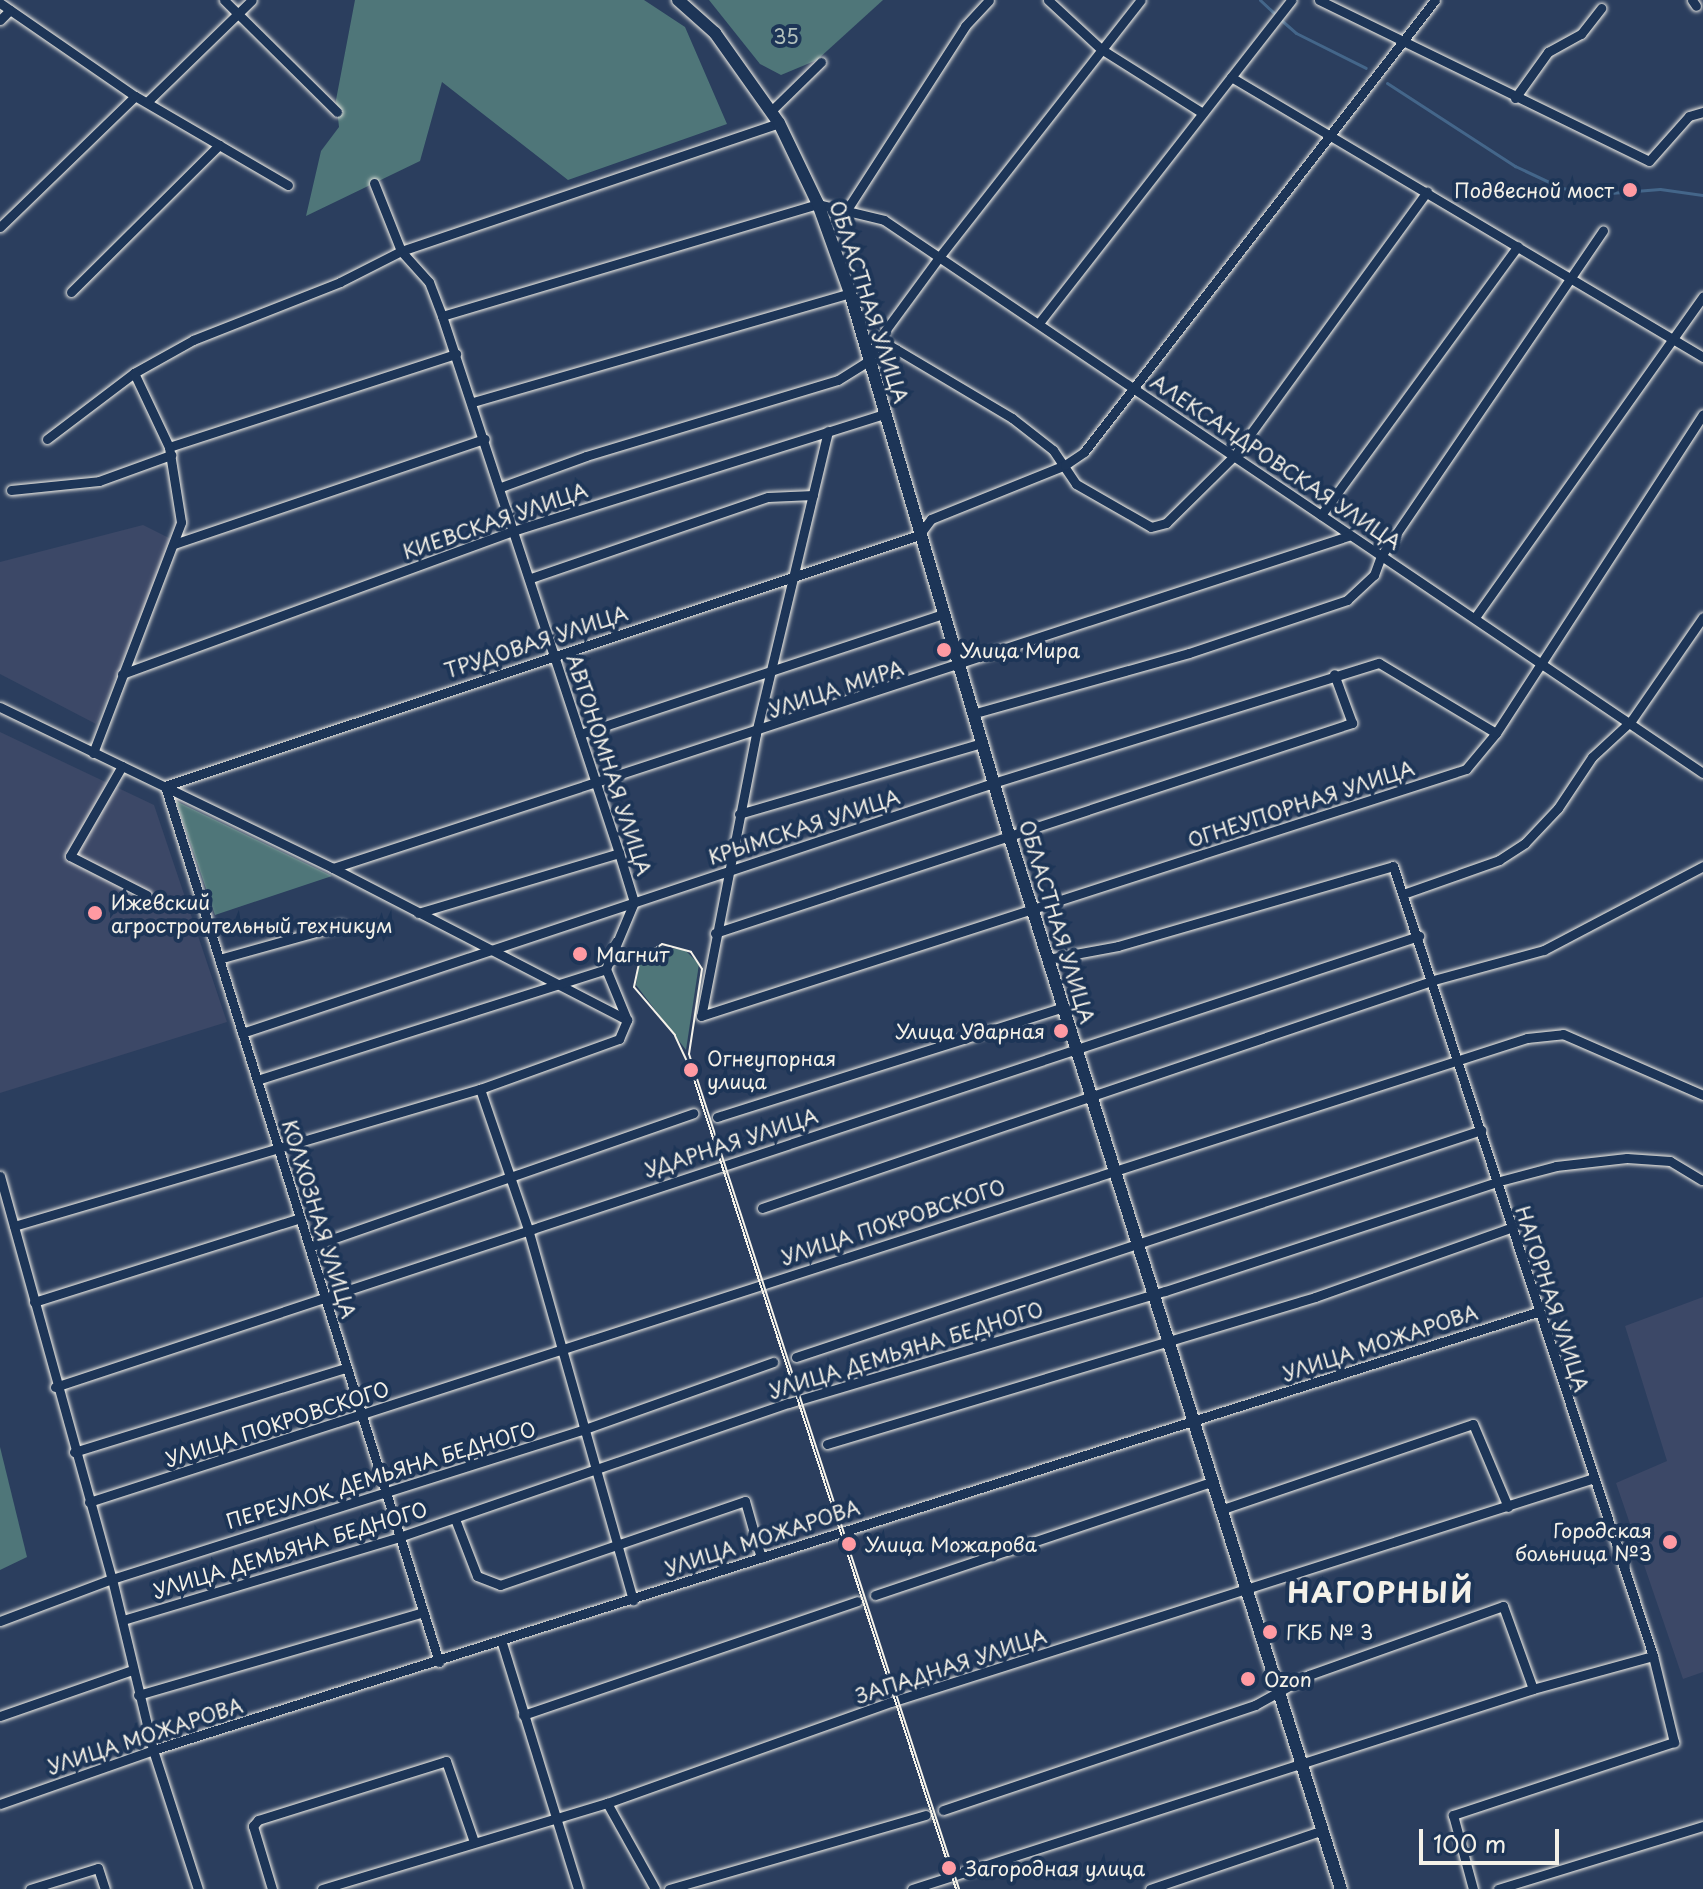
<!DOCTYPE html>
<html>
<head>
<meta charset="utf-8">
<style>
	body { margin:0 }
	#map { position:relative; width:1703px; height:1889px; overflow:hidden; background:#2b3e5e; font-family:"Playpen Sans",sans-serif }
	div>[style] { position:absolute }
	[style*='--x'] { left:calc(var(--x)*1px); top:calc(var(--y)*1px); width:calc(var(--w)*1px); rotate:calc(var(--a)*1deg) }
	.built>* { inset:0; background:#3c4867 }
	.green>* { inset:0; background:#4f7679 }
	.stream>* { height:3px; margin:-1.5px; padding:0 1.5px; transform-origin:1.5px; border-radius:1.5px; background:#44668a }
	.roads { filter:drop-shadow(0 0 2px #f4f1e8) drop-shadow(0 0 2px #f4f1e8) }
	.street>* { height:9px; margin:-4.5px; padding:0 4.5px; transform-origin:4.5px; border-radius:4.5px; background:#1d3557 }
	.secondary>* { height:12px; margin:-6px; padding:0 6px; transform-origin:6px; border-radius:6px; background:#1d3557 }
	.tram>* { height:2px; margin:-1px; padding:0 1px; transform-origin:1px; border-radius:1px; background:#f4f1e8 }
	.dots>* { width:22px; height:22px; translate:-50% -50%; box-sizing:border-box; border:4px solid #1d3557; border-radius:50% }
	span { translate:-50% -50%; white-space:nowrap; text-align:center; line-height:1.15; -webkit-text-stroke:8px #1d3557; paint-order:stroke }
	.park-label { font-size:20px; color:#b2c0bc }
	.poi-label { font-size:20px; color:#f4f1e8 }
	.right { translate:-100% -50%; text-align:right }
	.left { translate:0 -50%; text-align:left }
	.street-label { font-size:20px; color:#f4f1e8 }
	.district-label { font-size:28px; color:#f4f1e8; font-weight:700; letter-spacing:2px }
	.scale { position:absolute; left:1419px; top:1829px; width:140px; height:36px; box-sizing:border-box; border:4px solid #f4f1e8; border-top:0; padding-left:10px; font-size:24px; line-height:28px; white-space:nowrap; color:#f4f1e8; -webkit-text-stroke:6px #1d3557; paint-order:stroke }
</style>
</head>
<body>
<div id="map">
	<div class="built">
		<div style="clip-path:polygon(143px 525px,173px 540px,96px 724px,0 674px,0 562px)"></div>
		<div style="clip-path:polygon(0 732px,154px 805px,227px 1022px,0 1093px)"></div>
		<div style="clip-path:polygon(1703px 1297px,1703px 1672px,1683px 1679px,1616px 1483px,1667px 1461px,1625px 1326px)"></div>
	</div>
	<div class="green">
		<div style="clip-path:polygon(355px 0,644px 0,685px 27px,727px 124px,568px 180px,442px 82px,420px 161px,306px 216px,321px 151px,339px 127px,336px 100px)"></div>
		<div style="clip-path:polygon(709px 0,883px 0,817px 60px,781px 75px,760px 64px)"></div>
		<div style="clip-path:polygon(176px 801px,332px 876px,215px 915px)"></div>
		<div style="clip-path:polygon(660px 947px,685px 950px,699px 964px,686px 1050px,636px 985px,639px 964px)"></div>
		<div style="clip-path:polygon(0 1447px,27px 1557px,0 1570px)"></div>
	</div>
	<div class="stream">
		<div style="--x:1260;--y:0;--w:19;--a:43"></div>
		<div style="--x:1280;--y:19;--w:21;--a:41"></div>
		<div style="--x:1296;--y:33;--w:78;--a:26.6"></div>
		<div style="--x:1387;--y:83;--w:153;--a:33"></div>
		<div style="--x:1515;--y:166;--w:52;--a:25.1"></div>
		<div style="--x:1562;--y:188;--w:36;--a:9"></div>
		<div style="--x:1598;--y:194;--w:62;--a:-4.6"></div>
		<div style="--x:1660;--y:189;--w:43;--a:7.9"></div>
	</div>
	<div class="roads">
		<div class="street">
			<div style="--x:224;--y:0;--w:159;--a:44.7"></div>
			<div style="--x:1048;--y:0;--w:72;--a:42.8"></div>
			<div style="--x:1101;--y:49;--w:118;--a:32.2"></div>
			<div style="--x:1319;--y:0;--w:367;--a:26"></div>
			<div style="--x:1649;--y:161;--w:60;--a:-48.4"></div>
			<div style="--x:1689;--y:116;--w:15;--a:-16"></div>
			<div style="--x:1692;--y:0;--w:7;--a:56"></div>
			<div style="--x:0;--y:3;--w:164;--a:34.6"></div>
			<div style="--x:135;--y:96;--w:177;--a:30.2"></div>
			<div style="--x:0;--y:20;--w:14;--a:-45"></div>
			<div style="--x:1231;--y:77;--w:549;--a:30.68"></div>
			<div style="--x:1515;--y:98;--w:57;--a:-54.3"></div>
			<div style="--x:1548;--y:52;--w:38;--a:-29"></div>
			<div style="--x:1581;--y:34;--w:33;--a:-52"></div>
			<div style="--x:147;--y:102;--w:146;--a:-44.2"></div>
			<div style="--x:771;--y:111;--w:70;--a:-44.4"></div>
			<div style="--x:374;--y:183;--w:73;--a:68.3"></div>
			<div style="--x:401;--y:251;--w:42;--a:47.9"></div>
			<div style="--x:429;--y:282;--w:36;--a:69"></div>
			<div style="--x:442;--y:316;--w:565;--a:71.76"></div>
			<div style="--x:619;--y:853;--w:51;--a:73"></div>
			<div style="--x:634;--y:902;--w:73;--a:112.7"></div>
			<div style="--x:606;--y:969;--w:55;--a:67.6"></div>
			<div style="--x:846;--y:211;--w:220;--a:-57.2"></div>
			<div style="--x:965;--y:26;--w:35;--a:-47"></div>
			<div style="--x:0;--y:227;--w:188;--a:-44.1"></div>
			<div style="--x:71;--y:292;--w:209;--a:-44.8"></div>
			<div style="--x:442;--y:316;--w:392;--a:-16.6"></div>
			<div style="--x:818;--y:204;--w:68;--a:13.6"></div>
			<div style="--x:884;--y:220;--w:988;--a:34.03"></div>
			<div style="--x:1039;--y:323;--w:410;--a:-52"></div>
			<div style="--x:879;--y:339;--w:155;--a:30.7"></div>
			<div style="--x:1012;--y:418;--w:52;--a:38"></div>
			<div style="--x:1053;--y:450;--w:41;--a:55.9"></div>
			<div style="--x:1076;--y:484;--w:86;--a:29.8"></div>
			<div style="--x:1151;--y:527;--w:16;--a:-15"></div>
			<div style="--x:1166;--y:523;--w:97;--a:-44.6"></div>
			<div style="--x:1235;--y:455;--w:326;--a:-53.9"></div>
			<div style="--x:473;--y:402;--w:392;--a:-16.1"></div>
			<div style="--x:828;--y:431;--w:311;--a:103.4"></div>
			<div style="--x:756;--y:734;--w:287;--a:101"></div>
			<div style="--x:701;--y:1016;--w:804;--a:-17.89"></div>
			<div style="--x:1466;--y:769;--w:47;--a:-50.2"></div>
			<div style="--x:1496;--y:733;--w:380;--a:-57"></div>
			<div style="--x:47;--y:439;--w:109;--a:-37.2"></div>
			<div style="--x:134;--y:373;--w:68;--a:-29.2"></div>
			<div style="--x:193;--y:340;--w:158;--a:-21.5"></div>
			<div style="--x:340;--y:282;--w:68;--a:-26.9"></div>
			<div style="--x:401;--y:251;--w:399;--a:-18.7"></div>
			<div style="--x:169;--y:447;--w:302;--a:-18"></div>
			<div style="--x:501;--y:487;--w:90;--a:-20"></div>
			<div style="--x:586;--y:456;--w:263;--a:-16.8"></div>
			<div style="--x:838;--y:380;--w:36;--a:-32"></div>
			<div style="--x:869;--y:361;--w:24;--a:-66"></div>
			<div style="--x:879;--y:339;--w:103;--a:-53.7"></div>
			<div style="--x:940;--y:256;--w:325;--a:-51.9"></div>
			<div style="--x:11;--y:490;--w:88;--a:-5.8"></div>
			<div style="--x:99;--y:481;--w:77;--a:-19.9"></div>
			<div style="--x:1321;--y:515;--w:333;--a:-53.8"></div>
			<div style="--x:174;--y:544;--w:328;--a:-18.7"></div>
			<div style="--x:531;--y:578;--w:250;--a:-18.9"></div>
			<div style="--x:768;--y:497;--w:45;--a:-2.5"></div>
			<div style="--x:1476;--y:616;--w:392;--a:-54.6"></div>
			<div style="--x:122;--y:674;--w:419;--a:-20.1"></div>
			<div style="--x:516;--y:530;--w:386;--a:-17.5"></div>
			<div style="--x:0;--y:707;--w:370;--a:25.8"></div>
			<div style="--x:333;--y:868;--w:331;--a:27.3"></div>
			<div style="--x:972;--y:714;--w:225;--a:-15.7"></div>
			<div style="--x:1189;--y:653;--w:167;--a:-18.5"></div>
			<div style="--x:1347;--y:600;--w:37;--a:-43"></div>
			<div style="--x:1374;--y:575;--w:20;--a:-70"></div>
			<div style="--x:1381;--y:556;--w:394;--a:-55.7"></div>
			<div style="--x:580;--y:734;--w:381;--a:-18.3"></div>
			<div style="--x:93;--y:753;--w:247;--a:-69.1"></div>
			<div style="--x:181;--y:522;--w:76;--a:-99.1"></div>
			<div style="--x:169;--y:447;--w:82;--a:-115.3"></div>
			<div style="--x:122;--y:766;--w:104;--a:120"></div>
			<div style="--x:70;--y:856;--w:86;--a:26.9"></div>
			<div style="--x:165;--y:786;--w:795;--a:-18.41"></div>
			<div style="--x:919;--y:535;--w:20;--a:-53"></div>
			<div style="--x:931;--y:519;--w:144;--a:-21.9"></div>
			<div style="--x:1065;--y:465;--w:23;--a:-34"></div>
			<div style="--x:1084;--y:452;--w:572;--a:-52.17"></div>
			<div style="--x:165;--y:786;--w:918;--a:72.63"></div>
			<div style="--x:739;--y:814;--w:253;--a:-16.3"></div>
			<div style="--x:333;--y:868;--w:1068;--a:-18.11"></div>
			<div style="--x:1406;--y:893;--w:99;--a:-19.5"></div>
			<div style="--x:1499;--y:860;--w:31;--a:-33"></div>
			<div style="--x:1525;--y:843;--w:48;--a:-46.7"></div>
			<div style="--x:1558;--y:808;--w:61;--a:-56.3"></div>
			<div style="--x:1592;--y:757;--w:53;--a:-42.7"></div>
			<div style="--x:1631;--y:721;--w:126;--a:-55.3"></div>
			<div style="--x:418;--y:913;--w:210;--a:-16.6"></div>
			<div style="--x:715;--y:933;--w:671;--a:-18.25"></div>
			<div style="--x:1352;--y:723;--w:52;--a:-110.2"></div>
			<div style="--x:219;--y:959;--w:127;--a:-15.6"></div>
			<div style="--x:1048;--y:959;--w:71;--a:-10.5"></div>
			<div style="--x:1118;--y:946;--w:286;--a:-16.2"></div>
			<div style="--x:1393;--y:866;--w:832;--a:71.78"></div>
			<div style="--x:1653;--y:1656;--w:89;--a:76.3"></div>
			<div style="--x:1674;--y:1742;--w:233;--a:161.7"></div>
			<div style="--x:1453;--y:1815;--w:77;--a:74.9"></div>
			<div style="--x:242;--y:1033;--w:792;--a:-18.41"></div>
			<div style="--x:993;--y:783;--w:404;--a:-17.3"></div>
			<div style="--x:1379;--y:663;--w:136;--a:30.9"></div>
			<div style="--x:257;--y:1080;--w:366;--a:-17.6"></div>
			<div style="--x:480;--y:1089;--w:148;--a:71.1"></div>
			<div style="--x:528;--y:1229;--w:386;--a:74.2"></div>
			<div style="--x:717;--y:1117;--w:363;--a:-17.6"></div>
			<div style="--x:0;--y:1176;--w:418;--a:74.5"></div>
			<div style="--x:112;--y:1579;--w:176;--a:76.5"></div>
			<div style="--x:153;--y:1750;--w:146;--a:72.1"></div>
			<div style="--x:762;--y:1208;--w:710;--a:-18.74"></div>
			<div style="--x:1434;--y:980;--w:114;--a:-15.3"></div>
			<div style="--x:1544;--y:950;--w:180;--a:-27.8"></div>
			<div style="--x:14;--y:1226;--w:486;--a:-16.4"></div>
			<div style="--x:480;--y:1089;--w:148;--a:-19.8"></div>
			<div style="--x:619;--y:1039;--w:21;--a:-67"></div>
			<div style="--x:309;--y:1247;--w:407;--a:-19.2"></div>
			<div style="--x:34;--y:1302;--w:279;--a:-17.5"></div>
			<div style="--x:796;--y:1357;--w:722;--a:-18.33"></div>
			<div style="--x:55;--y:1387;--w:1437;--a:-18.3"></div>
			<div style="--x:827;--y:1444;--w:510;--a:-16.76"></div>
			<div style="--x:1315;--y:1297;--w:207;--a:-19.5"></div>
			<div style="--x:74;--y:1452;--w:284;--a:-17.2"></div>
			<div style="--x:89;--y:1502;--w:1511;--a:-17.88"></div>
			<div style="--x:1527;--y:1038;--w:36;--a:-6"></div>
			<div style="--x:1563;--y:1034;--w:153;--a:23.5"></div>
			<div style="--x:1220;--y:1510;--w:267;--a:-18.8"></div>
			<div style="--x:1473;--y:1424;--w:90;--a:67.1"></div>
			<div style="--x:455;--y:1519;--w:61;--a:68.9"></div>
			<div style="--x:477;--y:1576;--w:25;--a:21"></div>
			<div style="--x:500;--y:1585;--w:259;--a:-18.9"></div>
			<div style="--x:745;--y:1501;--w:59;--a:74.3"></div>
			<div style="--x:875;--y:1595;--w:354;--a:-18.6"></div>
			<div style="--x:123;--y:1620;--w:288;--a:-16.7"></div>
			<div style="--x:399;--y:1537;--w:412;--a:-19"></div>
			<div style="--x:789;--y:1403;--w:392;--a:-16.6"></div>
			<div style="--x:1165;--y:1291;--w:348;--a:-18.2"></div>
			<div style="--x:1496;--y:1182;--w:62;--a:-14.9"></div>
			<div style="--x:1556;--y:1166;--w:71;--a:-6.4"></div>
			<div style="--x:1627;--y:1158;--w:43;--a:4"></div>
			<div style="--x:1670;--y:1161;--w:37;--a:31"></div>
			<div style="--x:0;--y:1621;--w:120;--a:-20.6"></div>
			<div style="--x:112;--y:1579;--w:493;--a:-17.6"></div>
			<div style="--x:582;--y:1430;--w:203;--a:-19.6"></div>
			<div style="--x:502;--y:1643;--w:257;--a:72.8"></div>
			<div style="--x:138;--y:1695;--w:297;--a:-16.2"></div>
			<div style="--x:523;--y:1715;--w:353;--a:-18.8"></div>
			<div style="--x:0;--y:1716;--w:140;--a:-19.2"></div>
			<div style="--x:607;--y:1803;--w:98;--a:60.8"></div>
			<div style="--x:0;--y:1804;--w:162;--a:-19.4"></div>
			<div style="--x:153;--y:1750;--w:1452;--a:-17.56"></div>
			<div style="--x:943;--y:1810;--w:329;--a:-18.6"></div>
			<div style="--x:1255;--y:1705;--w:62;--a:-29.1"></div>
			<div style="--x:1309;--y:1675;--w:206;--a:-19.6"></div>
			<div style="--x:1503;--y:1606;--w:88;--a:70.1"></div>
			<div style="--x:30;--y:1889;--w:71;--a:-17.2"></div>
			<div style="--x:98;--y:1868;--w:22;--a:72"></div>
			<div style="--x:272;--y:1889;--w:66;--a:-106.8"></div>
			<div style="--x:253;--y:1826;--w:8;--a:-50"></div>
			<div style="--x:258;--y:1820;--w:197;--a:-17.4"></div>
			<div style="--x:446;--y:1761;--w:86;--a:70.9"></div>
			<div style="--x:322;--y:1889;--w:298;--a:-16.8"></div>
			<div style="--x:607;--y:1803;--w:301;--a:-19.6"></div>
			<div style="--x:891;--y:1702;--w:735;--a:-17.67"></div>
			<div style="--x:669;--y:1889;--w:267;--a:-16.1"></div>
			<div style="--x:912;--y:1889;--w:652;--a:-17.85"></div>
			<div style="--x:1533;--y:1689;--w:124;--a:-15.4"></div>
			<div style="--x:1150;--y:1889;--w:183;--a:-18.8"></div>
			<div style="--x:1498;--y:1889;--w:214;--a:-17.1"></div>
		</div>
		<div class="secondary">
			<div style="--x:678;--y:0;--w:50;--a:41.7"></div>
			<div style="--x:715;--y:33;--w:110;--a:54.6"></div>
			<div style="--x:779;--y:123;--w:90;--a:64.3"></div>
			<div style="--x:818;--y:204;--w:95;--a:70.2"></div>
			<div style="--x:850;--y:293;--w:565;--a:73.65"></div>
			<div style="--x:1009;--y:835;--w:1105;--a:72.52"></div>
		</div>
	</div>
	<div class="tram">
		<div style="--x:956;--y:1889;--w:861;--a:-107.93"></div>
		<div style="--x:691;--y:1070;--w:38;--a:-115"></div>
		<div style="--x:675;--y:1035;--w:63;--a:-130.5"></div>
		<div style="--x:634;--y:987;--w:30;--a:-78"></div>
		<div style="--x:640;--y:958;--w:26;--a:-32"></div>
		<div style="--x:662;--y:944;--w:30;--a:15"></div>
		<div style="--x:691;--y:952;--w:20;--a:57"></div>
		<div style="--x:702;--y:969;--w:86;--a:98.7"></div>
		<div style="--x:689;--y:1054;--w:878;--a:72.08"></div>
	</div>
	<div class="dots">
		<div style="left:1630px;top:190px;background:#ff9aa2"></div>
		<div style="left:944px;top:650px;background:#ff9aa2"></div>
		<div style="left:95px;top:913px;background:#ff9aa2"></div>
		<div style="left:580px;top:954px;background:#ff9aa2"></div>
		<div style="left:1061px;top:1031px;background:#ff9aa2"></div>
		<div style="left:691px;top:1070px;background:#ff9aa2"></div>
		<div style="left:1670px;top:1542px;background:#ff9aa2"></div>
		<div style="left:849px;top:1544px;background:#ff9aa2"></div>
		<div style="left:1270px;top:1632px;background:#ff9aa2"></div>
		<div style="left:1248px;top:1679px;background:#ff9aa2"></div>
		<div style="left:949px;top:1868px;background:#ff9aa2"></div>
	</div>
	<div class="park-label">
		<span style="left:786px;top:36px">35</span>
	</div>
	<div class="poi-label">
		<span class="right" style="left:1614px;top:190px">Подвесной мост</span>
		<span class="left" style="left:960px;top:650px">Улица Мира</span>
		<span class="left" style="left:111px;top:914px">Ижевский<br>агростроительный техникум</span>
		<span class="left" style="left:596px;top:954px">Магнит</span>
		<span class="right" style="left:1045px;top:1031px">Улица Ударная</span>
		<span class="left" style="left:707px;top:1070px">Огнеупорная<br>улица</span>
		<span class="right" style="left:1652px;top:1542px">Городская<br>больница №3</span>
		<span class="left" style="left:865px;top:1544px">Улица Можарова</span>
		<span class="left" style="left:1286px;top:1632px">ГКБ № 3</span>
		<span class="left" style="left:1264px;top:1679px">Ozon</span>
		<span class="left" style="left:965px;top:1868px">Загородная улица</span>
	</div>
	<div class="street-label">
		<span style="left:869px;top:302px;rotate:72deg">ОБЛАСТНАЯ УЛИЦА</span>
		<span style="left:1276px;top:462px;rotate:34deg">АЛЕКСАНДРОВСКАЯ УЛИЦА</span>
		<span style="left:495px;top:521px;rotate:-19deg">КИЕВСКАЯ УЛИЦА</span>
		<span style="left:536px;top:642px;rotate:-18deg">ТРУДОВАЯ УЛИЦА</span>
		<span style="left:836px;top:689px;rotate:-18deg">УЛИЦА МИРА</span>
		<span style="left:609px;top:765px;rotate:72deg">АВТОНОМНАЯ УЛИЦА</span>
		<span style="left:1301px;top:804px;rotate:-18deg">ОГНЕУПОРНАЯ УЛИЦА</span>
		<span style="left:804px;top:827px;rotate:-18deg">КРЫМСКАЯ УЛИЦА</span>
		<span style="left:1057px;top:922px;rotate:73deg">ОБЛАСТНАЯ УЛИЦА</span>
		<span style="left:731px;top:1143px;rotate:-18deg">УДАРНАЯ УЛИЦА</span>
		<span style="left:319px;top:1219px;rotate:73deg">КОЛХОЗНАЯ УЛИЦА</span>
		<span style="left:893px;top:1222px;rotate:-18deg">УЛИЦА ПОКРОВСКОГО</span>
		<span style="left:1552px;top:1299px;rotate:72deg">НАГОРНАЯ УЛИЦА</span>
		<span style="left:1380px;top:1343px;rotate:-18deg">УЛИЦА МОЖАРОВА</span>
		<span style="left:906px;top:1350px;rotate:-17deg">УЛИЦА ДЕМЬЯНА БЕДНОГО</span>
		<span style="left:277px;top:1424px;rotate:-18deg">УЛИЦА ПОКРОВСКОГО</span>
		<span style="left:381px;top:1475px;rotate:-17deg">ПЕРЕУЛОК ДЕМЬЯНА БЕДНОГО</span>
		<span style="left:762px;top:1538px;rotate:-18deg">УЛИЦА МОЖАРОВА</span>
		<span style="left:290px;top:1550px;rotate:-17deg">УЛИЦА ДЕМЬЯНА БЕДНОГО</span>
		<span style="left:951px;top:1666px;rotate:-18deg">ЗАПАДНАЯ УЛИЦА</span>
		<span style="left:145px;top:1736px;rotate:-18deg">УЛИЦА МОЖАРОВА</span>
	</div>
	<div class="district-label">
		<span style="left:1381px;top:1592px">НАГОРНЫЙ</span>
	</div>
	<div class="scale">100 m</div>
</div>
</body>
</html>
